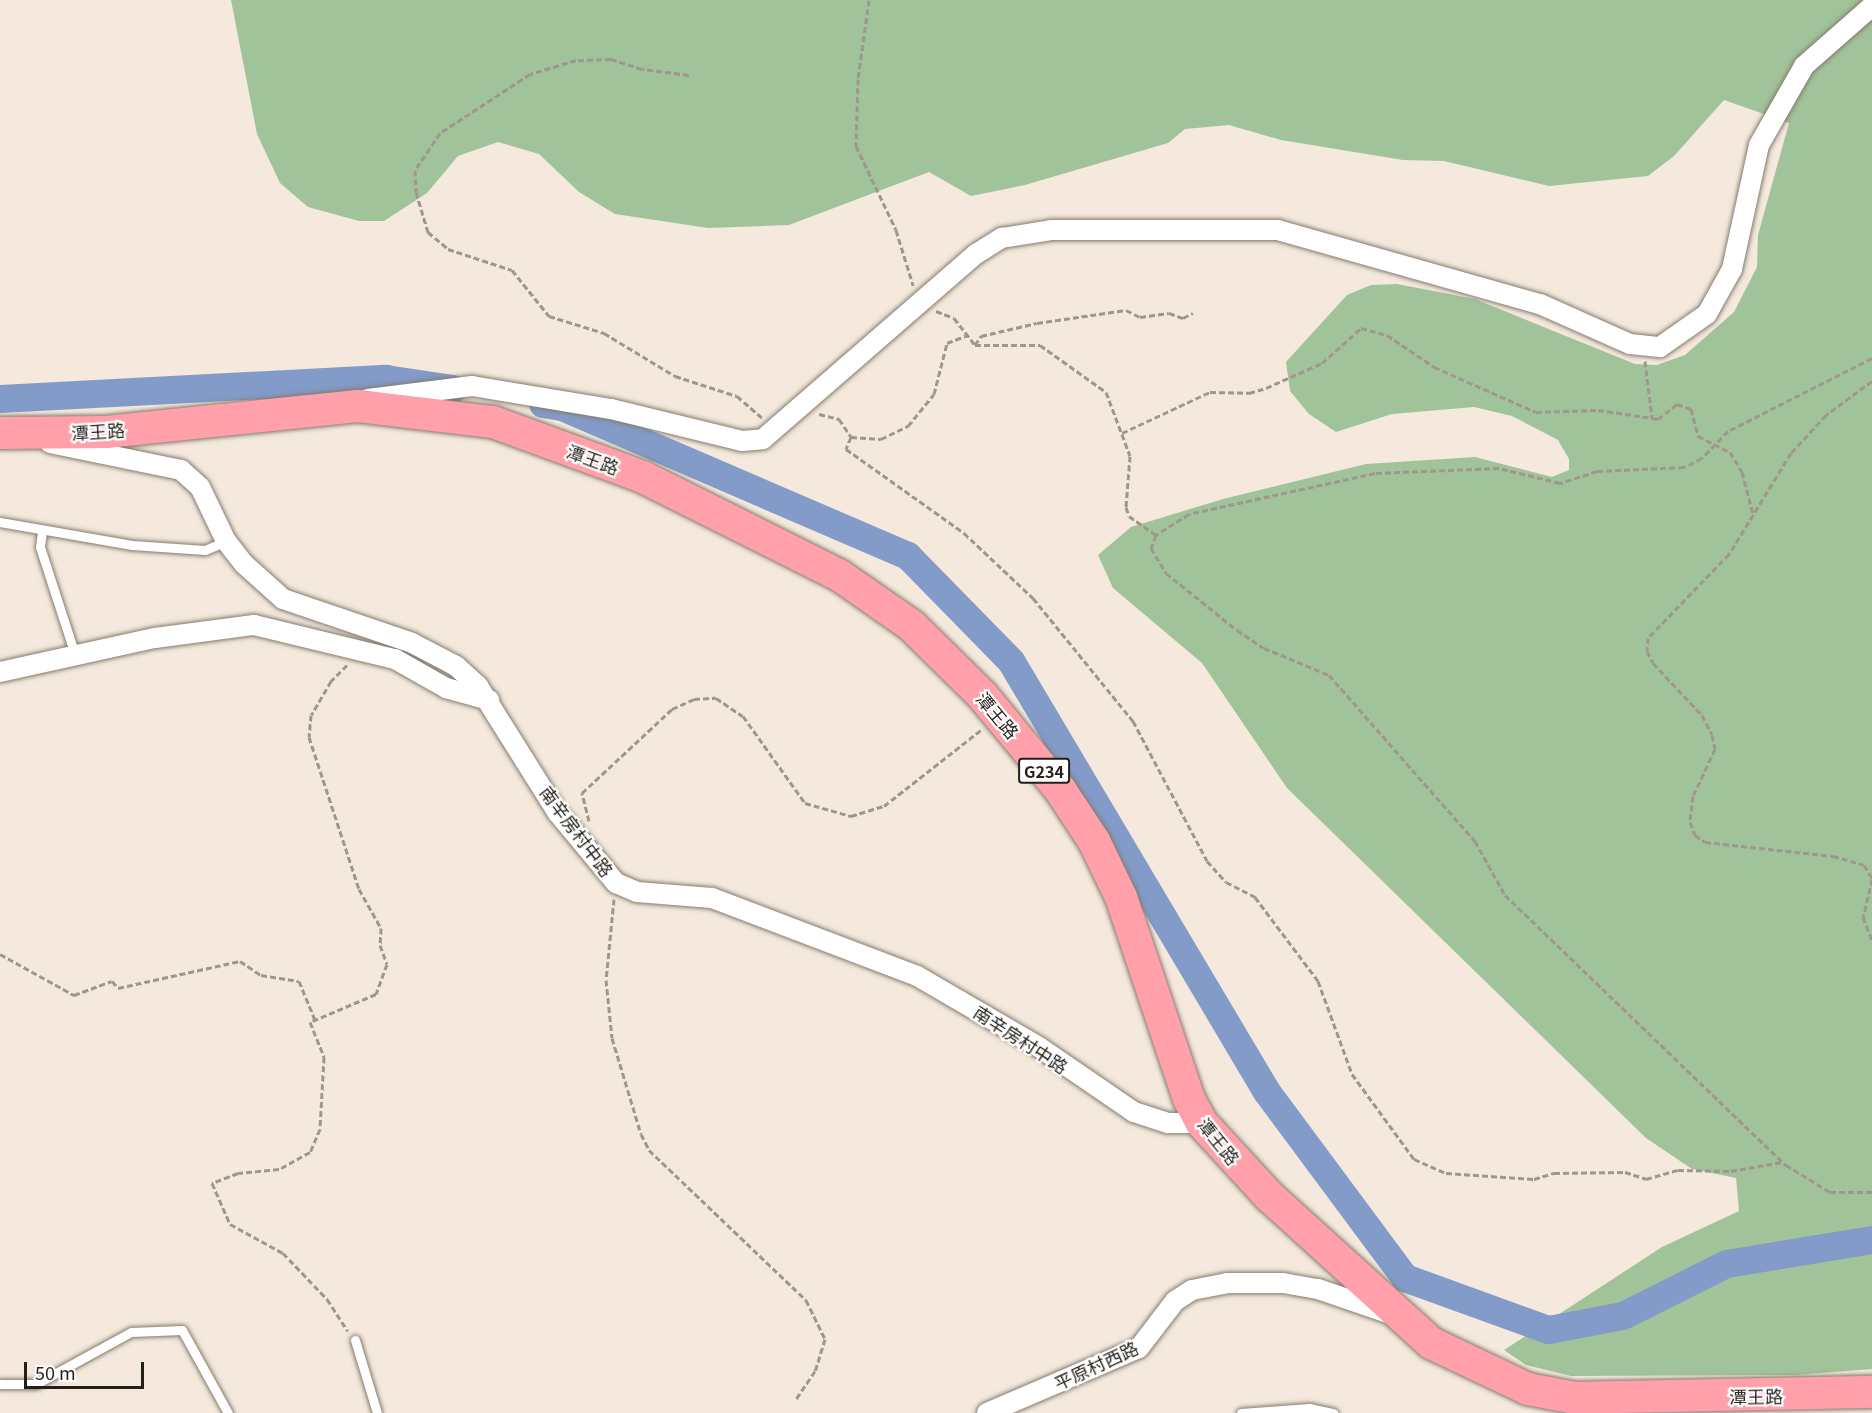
<!DOCTYPE html>
<html>
<head>
<meta charset="utf-8">
<style>
	body { margin:0 }
	#map { position:relative; width:1872px; height:1413px; overflow:hidden; background:#f4e9dc; font-family:Georgia,"Noto Sans SC",serif }
	div>[style] { position:absolute }
	[style*='--x'] { left:calc(var(--x)*1px); top:calc(var(--y)*1px); width:calc(var(--w)*1px); rotate:calc(var(--a)*1deg) }
	.green>* { inset:0; background:#a1c399 }
	.river>* { height:28px; margin:-14px; padding:0 14px; transform-origin:14px; border-radius:14px; background:#829bc8 }
	.path>* { height:3px; margin-top:-1.5px; transform-origin:0; background:repeating-linear-gradient(90deg,#9f978d 0 6px,transparent 0 9px) }
	.roads { filter:drop-shadow(0 0 2px #857b6f) drop-shadow(0 0 2px #857b6f) }
	.service>* { height:9px; margin:-4.5px; padding:0 4.5px; transform-origin:4.5px; border-radius:4.5px; background:#fff }
	.minor>* { height:20px; margin:-10px; padding:0 10px; transform-origin:10px; border-radius:10px; background:#fff }
	.trunk>* { height:32px; margin:-16px; padding:0 16px; transform-origin:16px; border-radius:16px; background:#ffa0ab }
	span { translate:-50% -50%; white-space:nowrap; text-align:center; line-height:1.15; -webkit-text-stroke:4.5px #fff; paint-order:stroke }
	.shield-label span { padding:2px 4px; background:#fff; border:2px solid; border-radius:4px; -webkit-text-stroke-width:0 }
	.shield-label { font-size:16px; color:#231f1a; font-weight:700 }
	.street-label { font-size:18px; color:#231f1a }
	.scale { position:absolute; left:24px; top:1362px; width:120px; height:27px; box-sizing:border-box; border:3px solid #231f1a; border-top:0; padding-left:8px; font-size:18px; line-height:21px; white-space:nowrap; color:#231f1a; -webkit-text-stroke:4px #fff; paint-order:stroke }
</style>
</head>
<body>
<div id="map">
	<div class="green">
		<div style="clip-path:polygon(231px 0,1872px 0,1872px 1369px,1796px 1375px,1571px 1376px,1526px 1365px,1504px 1350px,1662px 1247px,1739px 1211px,1736px 1178px,1692px 1169px,1646px 1138px,1287px 788px,1202px 663px,1113px 588px,1098px 555px,1131px 527px,1223px 499px,1366px 464px,1475px 457px,1552px 477px,1569px 470px,1569px 459px,1558px 440px,1512px 416px,1474px 407px,1392px 414px,1336px 432px,1309px 414px,1290px 391px,1286px 362px,1347px 295px,1371px 285px,1397px 284px,1475px 299px,1635px 364px,1657px 365px,1685px 355px,1734px 312px,1757px 267px,1758px 235px,1789px 123px,1724px 100px,1674px 156px,1648px 176px,1549px 186px,1444px 161px,1403px 160px,1281px 140px,1229px 125px,1185px 129px,1168px 143px,1025px 185px,971px 196px,929px 172px,789px 225px,708px 228px,615px 214px,579px 192px,539px 154px,498px 142px,458px 156px,427px 193px,384px 221px,359px 221px,308px 207px,280px 183px,257px 134px)"></div>
	</div>
	<div class="river">
		<div style="--x:0;--y:399;--w:387;--a:-3"></div>
		<div style="--x:386;--y:379;--w:68;--a:8.5"></div>
		<div style="--x:543;--y:404;--w:19;--a:9"></div>
		<div style="--x:562;--y:407;--w:377;--a:23.3"></div>
		<div style="--x:908;--y:556;--w:147;--a:45.6"></div>
		<div style="--x:1011;--y:661;--w:501;--a:59.29"></div>
		<div style="--x:1267;--y:1092;--w:232;--a:53.4"></div>
		<div style="--x:1405;--y:1278;--w:153;--a:19.9"></div>
		<div style="--x:1549;--y:1330;--w:75;--a:-10.7"></div>
		<div style="--x:1623;--y:1316;--w:116;--a:-26.6"></div>
		<div style="--x:1727;--y:1264;--w:147;--a:-9.4"></div>
	</div>
	<div class="path">
		<div style="--x:869;--y:0;--w:80;--a:97.9"></div>
		<div style="--x:858;--y:79;--w:67;--a:91.7"></div>
		<div style="--x:856;--y:146;--w:93;--a:64.5"></div>
		<div style="--x:896;--y:230;--w:58;--a:72.8"></div>
		<div style="--x:689;--y:75;--w:47;--a:-172.7"></div>
		<div style="--x:642;--y:69;--w:33;--a:-162"></div>
		<div style="--x:611;--y:59;--w:35;--a:178"></div>
		<div style="--x:576;--y:60;--w:48;--a:163.1"></div>
		<div style="--x:530;--y:74;--w:108;--a:146.8"></div>
		<div style="--x:440;--y:133;--w:45;--a:124"></div>
		<div style="--x:415;--y:170;--w:22;--a:87"></div>
		<div style="--x:416;--y:192;--w:42;--a:73.3"></div>
		<div style="--x:428;--y:232;--w:26;--a:40"></div>
		<div style="--x:448;--y:249;--w:67;--a:18.2"></div>
		<div style="--x:512;--y:270;--w:59;--a:51.2"></div>
		<div style="--x:549;--y:316;--w:58;--a:17.2"></div>
		<div style="--x:604;--y:333;--w:83;--a:31.2"></div>
		<div style="--x:675;--y:376;--w:65;--a:17.9"></div>
		<div style="--x:737;--y:396;--w:33;--a:41"></div>
		<div style="--x:936;--y:311;--w:19;--a:21"></div>
		<div style="--x:954;--y:318;--w:34;--a:52"></div>
		<div style="--x:975;--y:345;--w:65;--a:0"></div>
		<div style="--x:1040;--y:345;--w:81;--a:35.5"></div>
		<div style="--x:1106;--y:392;--w:68;--a:69.4"></div>
		<div style="--x:1130;--y:456;--w:51;--a:94.5"></div>
		<div style="--x:1126;--y:507;--w:9;--a:72"></div>
		<div style="--x:1129;--y:516;--w:33;--a:35"></div>
		<div style="--x:975;--y:345;--w:11;--a:-56"></div>
		<div style="--x:981;--y:336;--w:57;--a:-13.1"></div>
		<div style="--x:1037;--y:323;--w:90;--a:-8.3"></div>
		<div style="--x:1126;--y:310;--w:16;--a:27"></div>
		<div style="--x:1140;--y:317;--w:29;--a:-8"></div>
		<div style="--x:1169;--y:313;--w:15;--a:20"></div>
		<div style="--x:1183;--y:318;--w:11;--a:-27"></div>
		<div style="--x:1872;--y:358;--w:161;--a:153.1"></div>
		<div style="--x:1728;--y:431;--w:37;--a:134"></div>
		<div style="--x:1702;--y:458;--w:20;--a:153"></div>
		<div style="--x:1684;--y:467;--w:87;--a:177.4"></div>
		<div style="--x:1597;--y:471;--w:39;--a:162"></div>
		<div style="--x:1560;--y:483;--w:63;--a:-166.2"></div>
		<div style="--x:1499;--y:468;--w:124;--a:177.7"></div>
		<div style="--x:1375;--y:473;--w:190;--a:167.6"></div>
		<div style="--x:1189;--y:514;--w:39;--a:148"></div>
		<div style="--x:1156;--y:535;--w:14;--a:111"></div>
		<div style="--x:1151;--y:548;--w:29;--a:59"></div>
		<div style="--x:1166;--y:573;--w:91;--a:38.8"></div>
		<div style="--x:1237;--y:630;--w:32;--a:34"></div>
		<div style="--x:1264;--y:648;--w:70;--a:22.6"></div>
		<div style="--x:1329;--y:675;--w:221;--a:48.7"></div>
		<div style="--x:1475;--y:841;--w:62;--a:60.9"></div>
		<div style="--x:1505;--y:895;--w:390;--a:43.9"></div>
		<div style="--x:1786;--y:1165;--w:52;--a:31.5"></div>
		<div style="--x:1830;--y:1192;--w:42;--a:0"></div>
		<div style="--x:1645;--y:361;--w:57;--a:83"></div>
		<div style="--x:1652;--y:418;--w:6;--a:9"></div>
		<div style="--x:1658;--y:419;--w:24;--a:-38"></div>
		<div style="--x:1677;--y:404;--w:15;--a:20"></div>
		<div style="--x:1691;--y:409;--w:28;--a:75"></div>
		<div style="--x:1698;--y:436;--w:36;--a:27"></div>
		<div style="--x:1730;--y:452;--w:23;--a:59"></div>
		<div style="--x:1742;--y:472;--w:43;--a:75.3"></div>
		<div style="--x:1872;--y:381;--w:57;--a:143.5"></div>
		<div style="--x:1826;--y:415;--w:52;--a:132.6"></div>
		<div style="--x:1791;--y:453;--w:119;--a:121.5"></div>
		<div style="--x:1729;--y:554;--w:117;--a:134"></div>
		<div style="--x:1648;--y:638;--w:13;--a:94"></div>
		<div style="--x:1647;--y:651;--w:13;--a:63"></div>
		<div style="--x:1653;--y:663;--w:71;--a:46.7"></div>
		<div style="--x:1702;--y:715;--w:22;--a:63"></div>
		<div style="--x:1712;--y:735;--w:14;--a:78"></div>
		<div style="--x:1715;--y:749;--w:52;--a:115.1"></div>
		<div style="--x:1693;--y:796;--w:26;--a:97"></div>
		<div style="--x:1690;--y:822;--w:14;--a:69"></div>
		<div style="--x:1695;--y:835;--w:12;--a:35"></div>
		<div style="--x:1705;--y:842;--w:129;--a:6.2"></div>
		<div style="--x:1833;--y:856;--w:32;--a:16"></div>
		<div style="--x:1864;--y:865;--w:15;--a:58"></div>
		<div style="--x:819;--y:414;--w:21;--a:14"></div>
		<div style="--x:839;--y:419;--w:22;--a:56"></div>
		<div style="--x:851;--y:437;--w:30;--a:4"></div>
		<div style="--x:881;--y:439;--w:30;--a:-26"></div>
		<div style="--x:908;--y:426;--w:41;--a:-50.9"></div>
		<div style="--x:934;--y:394;--w:53;--a:-75.7"></div>
		<div style="--x:947;--y:343;--w:22;--a:-21"></div>
		<div style="--x:1122;--y:433;--w:97;--a:-25"></div>
		<div style="--x:1210;--y:392;--w:39;--a:1"></div>
		<div style="--x:1249;--y:393;--w:18;--a:-16"></div>
		<div style="--x:1266;--y:388;--w:61;--a:-24.1"></div>
		<div style="--x:1322;--y:363;--w:52;--a:-41.9"></div>
		<div style="--x:1361;--y:328;--w:27;--a:15"></div>
		<div style="--x:1387;--y:335;--w:57;--a:34.2"></div>
		<div style="--x:1434;--y:367;--w:111;--a:23.8"></div>
		<div style="--x:1536;--y:412;--w:62;--a:-1.8"></div>
		<div style="--x:1598;--y:410;--w:55;--a:8.4"></div>
		<div style="--x:851;--y:437;--w:13;--a:113"></div>
		<div style="--x:846;--y:449;--w:145;--a:35.4"></div>
		<div style="--x:964;--y:533;--w:95;--a:43.3"></div>
		<div style="--x:1033;--y:598;--w:159;--a:50.9"></div>
		<div style="--x:1133;--y:721;--w:158;--a:62.1"></div>
		<div style="--x:1207;--y:861;--w:28;--a:48"></div>
		<div style="--x:1226;--y:882;--w:33;--a:27"></div>
		<div style="--x:1255;--y:897;--w:105;--a:53.1"></div>
		<div style="--x:1318;--y:981;--w:99;--a:69.9"></div>
		<div style="--x:1352;--y:1074;--w:105;--a:53.9"></div>
		<div style="--x:1414;--y:1159;--w:35;--a:24"></div>
		<div style="--x:1446;--y:1173;--w:88;--a:3.9"></div>
		<div style="--x:1534;--y:1179;--w:21;--a:-17"></div>
		<div style="--x:1554;--y:1173;--w:71;--a:-0.8"></div>
		<div style="--x:1625;--y:1172;--w:22;--a:18"></div>
		<div style="--x:1646;--y:1179;--w:33;--a:-16"></div>
		<div style="--x:1678;--y:1170;--w:53;--a:1.1"></div>
		<div style="--x:1731;--y:1171;--w:52;--a:-10"></div>
		<div style="--x:347;--y:665;--w:23;--a:135"></div>
		<div style="--x:331;--y:681;--w:39;--a:120"></div>
		<div style="--x:311;--y:715;--w:22;--a:95"></div>
		<div style="--x:309;--y:737;--w:160;--a:71.8"></div>
		<div style="--x:359;--y:889;--w:45;--a:60.6"></div>
		<div style="--x:381;--y:928;--w:17;--a:93"></div>
		<div style="--x:380;--y:945;--w:20;--a:70"></div>
		<div style="--x:387;--y:964;--w:32;--a:110"></div>
		<div style="--x:376;--y:994;--w:72;--a:157"></div>
		<div style="--x:310;--y:1022;--w:38;--a:68"></div>
		<div style="--x:324;--y:1057;--w:72;--a:93.2"></div>
		<div style="--x:320;--y:1129;--w:25;--a:113"></div>
		<div style="--x:310;--y:1152;--w:35;--a:151"></div>
		<div style="--x:279;--y:1169;--w:41;--a:174.4"></div>
		<div style="--x:238;--y:1173;--w:28;--a:159"></div>
		<div style="--x:212;--y:1183;--w:45;--a:66.3"></div>
		<div style="--x:230;--y:1224;--w:60;--a:28.7"></div>
		<div style="--x:283;--y:1253;--w:64;--a:46.3"></div>
		<div style="--x:327;--y:1299;--w:38;--a:57"></div>
		<div style="--x:589;--y:821;--w:29;--a:-104"></div>
		<div style="--x:582;--y:793;--w:123;--a:-43"></div>
		<div style="--x:672;--y:709;--w:24;--a:-24"></div>
		<div style="--x:694;--y:699;--w:22;--a:-3"></div>
		<div style="--x:716;--y:698;--w:32;--a:34"></div>
		<div style="--x:743;--y:716;--w:107;--a:54.5"></div>
		<div style="--x:805;--y:803;--w:48;--a:15.8"></div>
		<div style="--x:851;--y:816;--w:34;--a:-17"></div>
		<div style="--x:884;--y:806;--w:123;--a:-38.1"></div>
		<div style="--x:1872;--y:879;--w:39;--a:103"></div>
		<div style="--x:1863;--y:917;--w:25;--a:69"></div>
		<div style="--x:614;--y:899;--w:81;--a:95.6"></div>
		<div style="--x:606;--y:980;--w:58;--a:84.1"></div>
		<div style="--x:612;--y:1038;--w:100;--a:73.2"></div>
		<div style="--x:641;--y:1134;--w:18;--a:63"></div>
		<div style="--x:649;--y:1150;--w:217;--a:43.7"></div>
		<div style="--x:806;--y:1300;--w:43;--a:64"></div>
		<div style="--x:825;--y:1339;--w:34;--a:107"></div>
		<div style="--x:815;--y:1371;--w:34;--a:124"></div>
		<div style="--x:0;--y:954;--w:85;--a:29"></div>
		<div style="--x:74;--y:995;--w:40;--a:-20.2"></div>
		<div style="--x:112;--y:981;--w:9;--a:49"></div>
		<div style="--x:118;--y:988;--w:125;--a:-12.5"></div>
		<div style="--x:240;--y:961;--w:25;--a:34"></div>
		<div style="--x:261;--y:975;--w:38;--a:9"></div>
		<div style="--x:299;--y:981;--w:42;--a:67.7"></div>
	</div>
	<div class="roads">
		<div class="service">
			<div style="--x:0;--y:522;--w:134;--a:9.9"></div>
			<div style="--x:132;--y:545;--w:73;--a:3.9"></div>
			<div style="--x:205;--y:550;--w:23;--a:-23"></div>
			<div style="--x:42;--y:532;--w:15;--a:98"></div>
			<div style="--x:40;--y:547;--w:114;--a:72"></div>
			<div style="--x:355;--y:1340;--w:76;--a:73.2"></div>
			<div style="--x:0;--y:1384;--w:36;--a:0"></div>
			<div style="--x:36;--y:1384;--w:108;--a:-28.7"></div>
			<div style="--x:131;--y:1332;--w:51;--a:-2.2"></div>
			<div style="--x:182;--y:1330;--w:95;--a:61"></div>
			<div style="--x:1241;--y:1413;--w:68;--a:-4.2"></div>
			<div style="--x:1309;--y:1408;--w:25;--a:12"></div>
		</div>
		<div class="minor">
			<div style="--x:368;--y:399;--w:105;--a:-7.1"></div>
			<div style="--x:472;--y:386;--w:141;--a:9.4"></div>
			<div style="--x:611;--y:409;--w:135;--a:13.7"></div>
			<div style="--x:742;--y:441;--w:21;--a:-5"></div>
			<div style="--x:763;--y:439;--w:282;--a:-41"></div>
			<div style="--x:976;--y:254;--w:31;--a:-32"></div>
			<div style="--x:1002;--y:238;--w:51;--a:-9.1"></div>
			<div style="--x:1052;--y:230;--w:226;--a:0"></div>
			<div style="--x:1278;--y:230;--w:272;--a:15.8"></div>
			<div style="--x:1540;--y:304;--w:98;--a:24"></div>
			<div style="--x:1630;--y:344;--w:30;--a:6"></div>
			<div style="--x:1660;--y:347;--w:57;--a:-35.1"></div>
			<div style="--x:1707;--y:314;--w:51;--a:-60.9"></div>
			<div style="--x:1732;--y:269;--w:127;--a:-77.7"></div>
			<div style="--x:1759;--y:145;--w:91;--a:-60.3"></div>
			<div style="--x:1804;--y:66;--w:91;--a:-41.4"></div>
			<div style="--x:50;--y:443;--w:134;--a:11.6"></div>
			<div style="--x:181;--y:470;--w:25;--a:42"></div>
			<div style="--x:200;--y:487;--w:60;--a:64.3"></div>
			<div style="--x:226;--y:541;--w:29;--a:52"></div>
			<div style="--x:244;--y:564;--w:52;--a:41.9"></div>
			<div style="--x:283;--y:599;--w:136;--a:18.8"></div>
			<div style="--x:412;--y:643;--w:50;--a:27.6"></div>
			<div style="--x:456;--y:666;--w:30;--a:42"></div>
			<div style="--x:478;--y:686;--w:149;--a:57.9"></div>
			<div style="--x:557;--y:812;--w:92;--a:50.3"></div>
			<div style="--x:616;--y:883;--w:23;--a:23"></div>
			<div style="--x:637;--y:892;--w:75;--a:4.6"></div>
			<div style="--x:712;--y:898;--w:219;--a:20.8"></div>
			<div style="--x:917;--y:976;--w:141;--a:30.2"></div>
			<div style="--x:1039;--y:1047;--w:115;--a:34.4"></div>
			<div style="--x:1134;--y:1112;--w:36;--a:18"></div>
			<div style="--x:1168;--y:1123;--w:34;--a:0"></div>
			<div style="--x:0;--y:672;--w:159;--a:-12.4"></div>
			<div style="--x:155;--y:638;--w:100;--a:-7.5"></div>
			<div style="--x:254;--y:625;--w:145;--a:13.6"></div>
			<div style="--x:395;--y:659;--w:59;--a:29.6"></div>
			<div style="--x:446;--y:688;--w:45;--a:15.6"></div>
			<div style="--x:987;--y:1413;--w:165;--a:-23.2"></div>
			<div style="--x:1139;--y:1348;--w:59;--a:-52.5"></div>
			<div style="--x:1175;--y:1301;--w:20;--a:-33"></div>
			<div style="--x:1192;--y:1290;--w:36;--a:-11"></div>
			<div style="--x:1227;--y:1283;--w:56;--a:0"></div>
			<div style="--x:1283;--y:1283;--w:36;--a:10"></div>
			<div style="--x:1318;--y:1289;--w:77;--a:18.9"></div>
		</div>
		<div class="trunk">
			<div style="--x:0;--y:433;--w:106;--a:-0.5"></div>
			<div style="--x:106;--y:432;--w:253;--a:-5.9"></div>
			<div style="--x:358;--y:406;--w:136;--a:6.8"></div>
			<div style="--x:493;--y:422;--w:160;--a:20.1"></div>
			<div style="--x:643;--y:477;--w:219;--a:26.6"></div>
			<div style="--x:839;--y:575;--w:89;--a:34.9"></div>
			<div style="--x:912;--y:626;--w:98;--a:44.6"></div>
			<div style="--x:982;--y:695;--w:124;--a:50.5"></div>
			<div style="--x:1061;--y:791;--w:60;--a:56.6"></div>
			<div style="--x:1094;--y:841;--w:62;--a:64.3"></div>
			<div style="--x:1121;--y:897;--w:213;--a:71.4"></div>
			<div style="--x:1189;--y:1099;--w:27;--a:62"></div>
			<div style="--x:1202;--y:1123;--w:99;--a:47.5"></div>
			<div style="--x:1269;--y:1196;--w:219;--a:42.2"></div>
			<div style="--x:1431;--y:1343;--w:107;--a:25.4"></div>
			<div style="--x:1528;--y:1389;--w:48;--a:10.8"></div>
			<div style="--x:1575;--y:1398;--w:297;--a:-1.2"></div>
		</div>
	</div>
	<div class="shield-label">
		<span style="left:1044px;top:771px">G234</span>
	</div>
	<div class="street-label">
		<span style="left:98px;top:431px;rotate:-4deg">潭王路</span>
		<span style="left:593px;top:459px;rotate:20deg">潭王路</span>
		<span style="left:998px;top:715px;rotate:50deg">潭王路</span>
		<span style="left:577px;top:831px;rotate:53deg">南辛房村中路</span>
		<span style="left:1021px;top:1039px;rotate:33deg">南辛房村中路</span>
		<span style="left:1219px;top:1141px;rotate:51deg">潭王路</span>
		<span style="left:1096px;top:1365px;rotate:-25deg">平原村西路</span>
		<span style="left:1756px;top:1396px;rotate:-1deg">潭王路</span>
	</div>
	<div class="scale">50 m</div>
</div>
</body>
</html>
